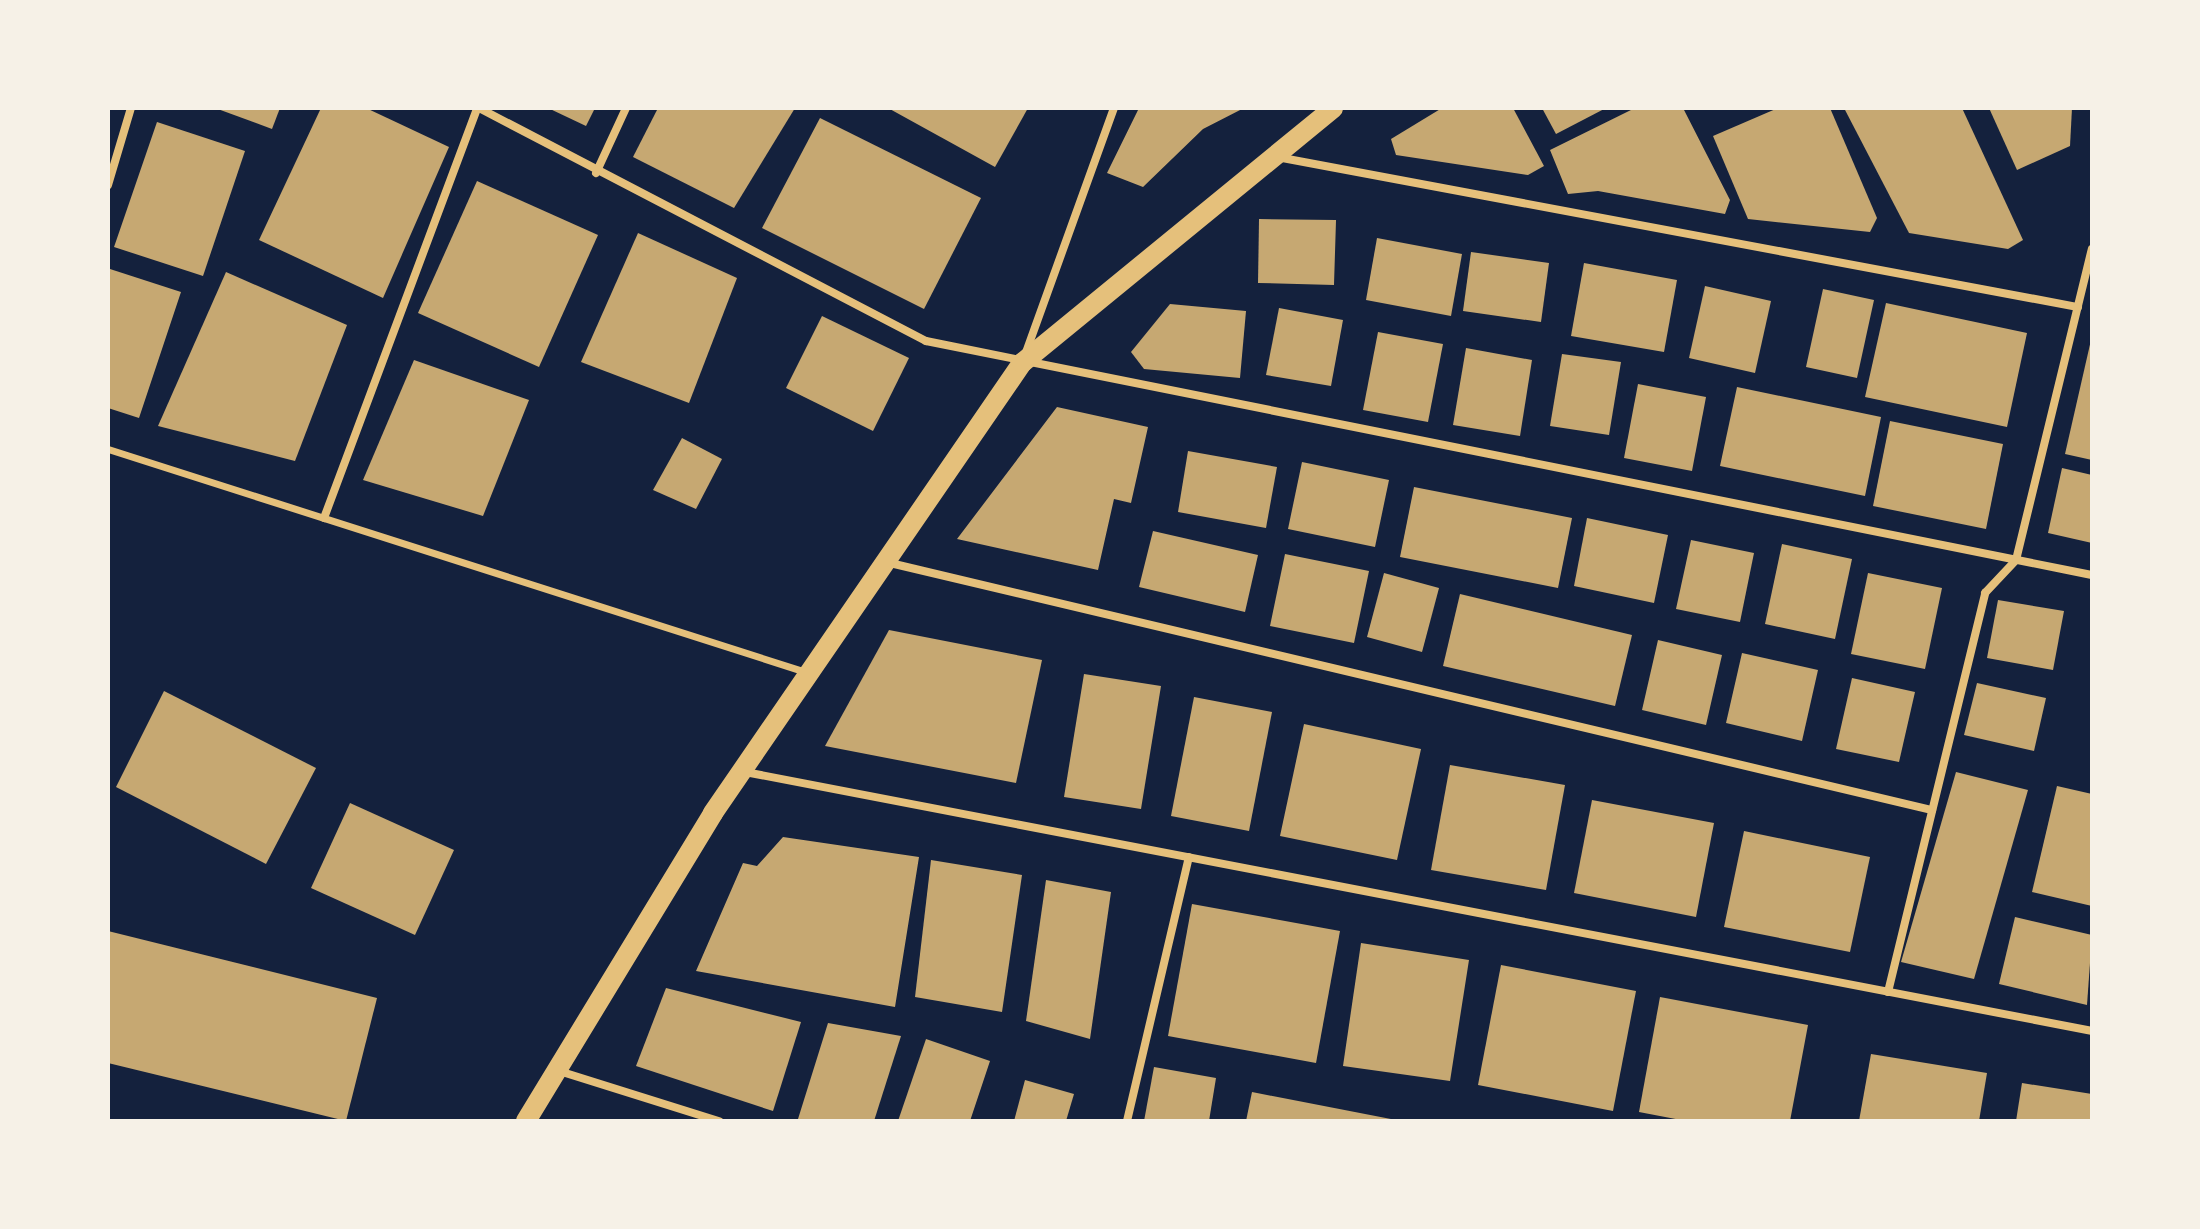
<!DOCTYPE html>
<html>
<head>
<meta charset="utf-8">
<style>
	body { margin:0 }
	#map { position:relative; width:2200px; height:1229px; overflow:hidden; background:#14213d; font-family:Barlow,sans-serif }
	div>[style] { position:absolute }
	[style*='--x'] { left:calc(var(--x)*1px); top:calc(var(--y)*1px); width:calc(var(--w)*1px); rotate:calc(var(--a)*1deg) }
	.building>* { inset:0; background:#c6a872 }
	.pedestrian>* { height:7px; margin:-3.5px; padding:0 3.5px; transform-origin:3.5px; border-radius:3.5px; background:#e5c07b }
	.minor>* { height:8px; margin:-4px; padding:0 4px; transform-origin:4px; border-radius:4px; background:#e5c07b }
	.primary>* { height:20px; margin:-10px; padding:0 10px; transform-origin:10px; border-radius:10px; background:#e5c07b }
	span { translate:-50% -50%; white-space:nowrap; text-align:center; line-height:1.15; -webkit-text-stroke:6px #f6f1e7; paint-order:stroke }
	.frame { position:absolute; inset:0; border:110px solid #f6f1e7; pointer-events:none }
</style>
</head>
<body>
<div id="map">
	<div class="building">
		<div style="clip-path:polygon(215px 108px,280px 108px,272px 129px)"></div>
		<div style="clip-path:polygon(321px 108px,366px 108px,449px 147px,383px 298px,259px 240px)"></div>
		<div style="clip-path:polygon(548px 108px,595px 108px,586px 126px)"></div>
		<div style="clip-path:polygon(658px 108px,795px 108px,734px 208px,633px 157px)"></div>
		<div style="clip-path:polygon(888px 108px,1028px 108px,995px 167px)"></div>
		<div style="clip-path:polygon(1139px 108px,1244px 108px,1203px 129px,1143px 187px,1107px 173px)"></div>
		<div style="clip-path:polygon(1442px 108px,1513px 108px,1544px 166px,1528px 175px,1396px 155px,1391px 139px)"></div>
		<div style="clip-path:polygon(1542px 108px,1606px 108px,1556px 134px)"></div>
		<div style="clip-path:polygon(1635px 108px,1683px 108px,1730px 200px,1725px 214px,1598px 191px,1568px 194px,1550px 150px)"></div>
		<div style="clip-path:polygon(1778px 108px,1830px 108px,1877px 218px,1870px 232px,1748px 219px,1713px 136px)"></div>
		<div style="clip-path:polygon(1844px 108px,1962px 108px,2023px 240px,2008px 249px,1909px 233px)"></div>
		<div style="clip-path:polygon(1989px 108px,2072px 108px,2070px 146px,2017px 170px)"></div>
		<div style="clip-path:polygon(820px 118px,981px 198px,924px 309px,762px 228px)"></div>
		<div style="clip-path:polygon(157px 122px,245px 151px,203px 276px,114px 247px)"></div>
		<div style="clip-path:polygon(477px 181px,598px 235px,539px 367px,418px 313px)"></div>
		<div style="clip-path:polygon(1259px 219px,1336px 220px,1334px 285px,1258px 283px)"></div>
		<div style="clip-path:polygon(638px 233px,737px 278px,689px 403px,581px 362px)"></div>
		<div style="clip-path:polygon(1377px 238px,1462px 254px,1451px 316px,1366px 300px)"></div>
		<div style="clip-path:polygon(1471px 252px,1549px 263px,1541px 322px,1463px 311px)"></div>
		<div style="clip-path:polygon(1584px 263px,1677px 280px,1664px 352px,1571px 336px)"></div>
		<div style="clip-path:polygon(110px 269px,181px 292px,139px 418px,108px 408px)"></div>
		<div style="clip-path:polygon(226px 272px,347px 325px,295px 461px,158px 426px)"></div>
		<div style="clip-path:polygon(1705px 286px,1771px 301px,1755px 373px,1689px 358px)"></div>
		<div style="clip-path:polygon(1823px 289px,1874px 300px,1857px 378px,1806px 367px)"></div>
		<div style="clip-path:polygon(1886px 303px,2027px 333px,2007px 427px,1865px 397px)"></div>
		<div style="clip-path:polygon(1170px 304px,1246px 311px,1240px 378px,1144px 369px,1131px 352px)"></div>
		<div style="clip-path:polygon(1279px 308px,1343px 320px,1331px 386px,1266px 375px)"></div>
		<div style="clip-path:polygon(822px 316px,909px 358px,873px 431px,786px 388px)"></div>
		<div style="clip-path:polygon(1378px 332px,1443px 344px,1428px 422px,1363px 410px)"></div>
		<div style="clip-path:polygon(2091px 340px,2092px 340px,2092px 460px,2065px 454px)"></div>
		<div style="clip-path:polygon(1466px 348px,1532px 360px,1520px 436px,1453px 425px)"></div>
		<div style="clip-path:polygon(1562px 354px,1621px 362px,1609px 435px,1550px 426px)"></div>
		<div style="clip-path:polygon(414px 360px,529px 400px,483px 516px,363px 480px)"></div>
		<div style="clip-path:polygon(1638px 384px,1706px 397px,1692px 471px,1624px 458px)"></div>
		<div style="clip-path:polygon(1737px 387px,1881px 417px,1865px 496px,1720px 466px)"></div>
		<div style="clip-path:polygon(1057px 407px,1148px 427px,1131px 503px,1114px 499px,1098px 570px,957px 539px)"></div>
		<div style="clip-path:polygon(1890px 421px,2003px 444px,1986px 529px,1873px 506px)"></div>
		<div style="clip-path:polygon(682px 438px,722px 459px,696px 509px,653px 490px)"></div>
		<div style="clip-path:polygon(1188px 451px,1277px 467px,1266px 528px,1178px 512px)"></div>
		<div style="clip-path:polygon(1302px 462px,1389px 480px,1375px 547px,1288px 529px)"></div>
		<div style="clip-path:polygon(2062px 468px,2092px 475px,2092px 543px,2048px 533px)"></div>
		<div style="clip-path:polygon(1414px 487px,1572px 518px,1558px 588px,1400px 557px)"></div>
		<div style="clip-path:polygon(1587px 518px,1668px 535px,1654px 603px,1574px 586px)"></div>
		<div style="clip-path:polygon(1153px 531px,1258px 555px,1245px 612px,1139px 587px)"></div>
		<div style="clip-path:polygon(1691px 540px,1754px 553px,1740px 622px,1676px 609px)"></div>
		<div style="clip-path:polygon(1782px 544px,1852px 559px,1835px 639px,1765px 624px)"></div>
		<div style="clip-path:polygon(1285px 554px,1369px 571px,1354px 643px,1270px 626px)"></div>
		<div style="clip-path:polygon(1384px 573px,1439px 588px,1422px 652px,1367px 637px)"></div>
		<div style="clip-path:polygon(1868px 573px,1942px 588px,1925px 669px,1851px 654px)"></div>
		<div style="clip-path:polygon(1460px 594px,1632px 635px,1615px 706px,1443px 666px)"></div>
		<div style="clip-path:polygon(1998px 600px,2064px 611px,2053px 670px,1987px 658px)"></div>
		<div style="clip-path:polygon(889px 630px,1042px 660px,1016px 783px,825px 746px)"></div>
		<div style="clip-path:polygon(1658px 640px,1722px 655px,1706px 725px,1642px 710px)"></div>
		<div style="clip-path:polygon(1742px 653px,1818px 670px,1802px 741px,1726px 723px)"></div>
		<div style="clip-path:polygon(1084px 674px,1161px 686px,1141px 809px,1064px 797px)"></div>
		<div style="clip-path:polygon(1852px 678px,1915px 692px,1899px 762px,1836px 749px)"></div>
		<div style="clip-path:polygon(1977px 683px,2046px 698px,2034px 751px,1964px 735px)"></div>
		<div style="clip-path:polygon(164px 691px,316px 768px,266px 864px,116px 787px)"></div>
		<div style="clip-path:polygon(1194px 697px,1272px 712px,1249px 831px,1171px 816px)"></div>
		<div style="clip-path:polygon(1304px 724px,1421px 749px,1397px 860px,1280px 836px)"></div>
		<div style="clip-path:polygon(1450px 765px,1565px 785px,1546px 890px,1431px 870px)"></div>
		<div style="clip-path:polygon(1956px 772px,2028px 790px,1974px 979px,1901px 962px)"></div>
		<div style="clip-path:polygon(2057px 786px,2092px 794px,2092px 906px,2032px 892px)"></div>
		<div style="clip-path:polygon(1592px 800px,1714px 823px,1696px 917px,1574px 893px)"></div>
		<div style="clip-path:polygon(350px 803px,454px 850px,415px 935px,311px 888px)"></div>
		<div style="clip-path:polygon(1744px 831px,1870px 857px,1850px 952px,1724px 927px)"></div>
		<div style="clip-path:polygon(783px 837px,919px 857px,895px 1007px,696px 971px,743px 863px,757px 866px)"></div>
		<div style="clip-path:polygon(931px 860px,1022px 875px,1002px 1012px,915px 997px)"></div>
		<div style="clip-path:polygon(1046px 880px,1111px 892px,1090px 1039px,1026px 1021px)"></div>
		<div style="clip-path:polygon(1192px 904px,1340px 931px,1316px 1063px,1168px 1036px)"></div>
		<div style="clip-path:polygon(2015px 917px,2092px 935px,2087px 1005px,1999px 984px)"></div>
		<div style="clip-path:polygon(108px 931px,377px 998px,346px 1121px,108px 1063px)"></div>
		<div style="clip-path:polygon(1361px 943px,1469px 960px,1450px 1081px,1343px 1066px)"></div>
		<div style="clip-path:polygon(1501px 965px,1636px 991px,1613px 1111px,1478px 1085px)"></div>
		<div style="clip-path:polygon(666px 988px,801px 1022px,773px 1111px,636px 1066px)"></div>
		<div style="clip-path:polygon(1660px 997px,1808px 1025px,1790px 1121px,1686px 1121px,1639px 1112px)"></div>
		<div style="clip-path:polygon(828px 1023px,901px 1036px,874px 1121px,798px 1119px)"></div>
		<div style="clip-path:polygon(926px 1039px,990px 1061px,970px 1121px,898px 1121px)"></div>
		<div style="clip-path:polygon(1871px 1054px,1987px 1073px,1979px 1121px,1859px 1121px)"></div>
		<div style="clip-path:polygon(1154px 1067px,1216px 1078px,1209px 1121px,1144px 1121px)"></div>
		<div style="clip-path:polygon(1025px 1080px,1074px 1094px,1066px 1121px,1014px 1121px)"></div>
		<div style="clip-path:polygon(2022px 1083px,2092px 1094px,2092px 1121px,2016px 1121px)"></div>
		<div style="clip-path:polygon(1252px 1092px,1396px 1120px,1396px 1121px,1246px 1121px)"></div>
	</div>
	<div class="pedestrian">
		<div style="--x:108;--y:449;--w:733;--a:17.72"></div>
	</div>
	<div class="minor">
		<div style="--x:479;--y:108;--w:504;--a:27.53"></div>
		<div style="--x:926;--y:341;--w:1189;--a:11.35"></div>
		<div style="--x:1277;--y:157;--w:815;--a:10.61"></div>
		<div style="--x:596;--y:173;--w:72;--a:-65.2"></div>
		<div style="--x:108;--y:185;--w:80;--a:-73.4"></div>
		<div style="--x:1025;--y:355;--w:263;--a:-70.2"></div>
		<div style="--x:324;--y:518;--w:438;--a:-69.5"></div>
		<div style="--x:890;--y:563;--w:1071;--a:13.34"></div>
		<div style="--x:745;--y:772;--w:1372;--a:10.88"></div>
		<div style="--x:1888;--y:992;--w:411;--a:-76.3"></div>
		<div style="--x:1985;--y:593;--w:45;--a:-46.8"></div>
		<div style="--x:2016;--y:560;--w:320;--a:-76.3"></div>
		<div style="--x:559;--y:1071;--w:168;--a:17.4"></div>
		<div style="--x:1127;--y:1121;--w:271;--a:-76.8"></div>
	</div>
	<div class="primary">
		<div style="--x:526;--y:1121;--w:360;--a:-58.7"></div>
		<div style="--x:713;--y:813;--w:546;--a:-55.52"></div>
		<div style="--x:1022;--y:363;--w:402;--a:-39.3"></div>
	</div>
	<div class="frame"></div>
</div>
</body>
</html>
